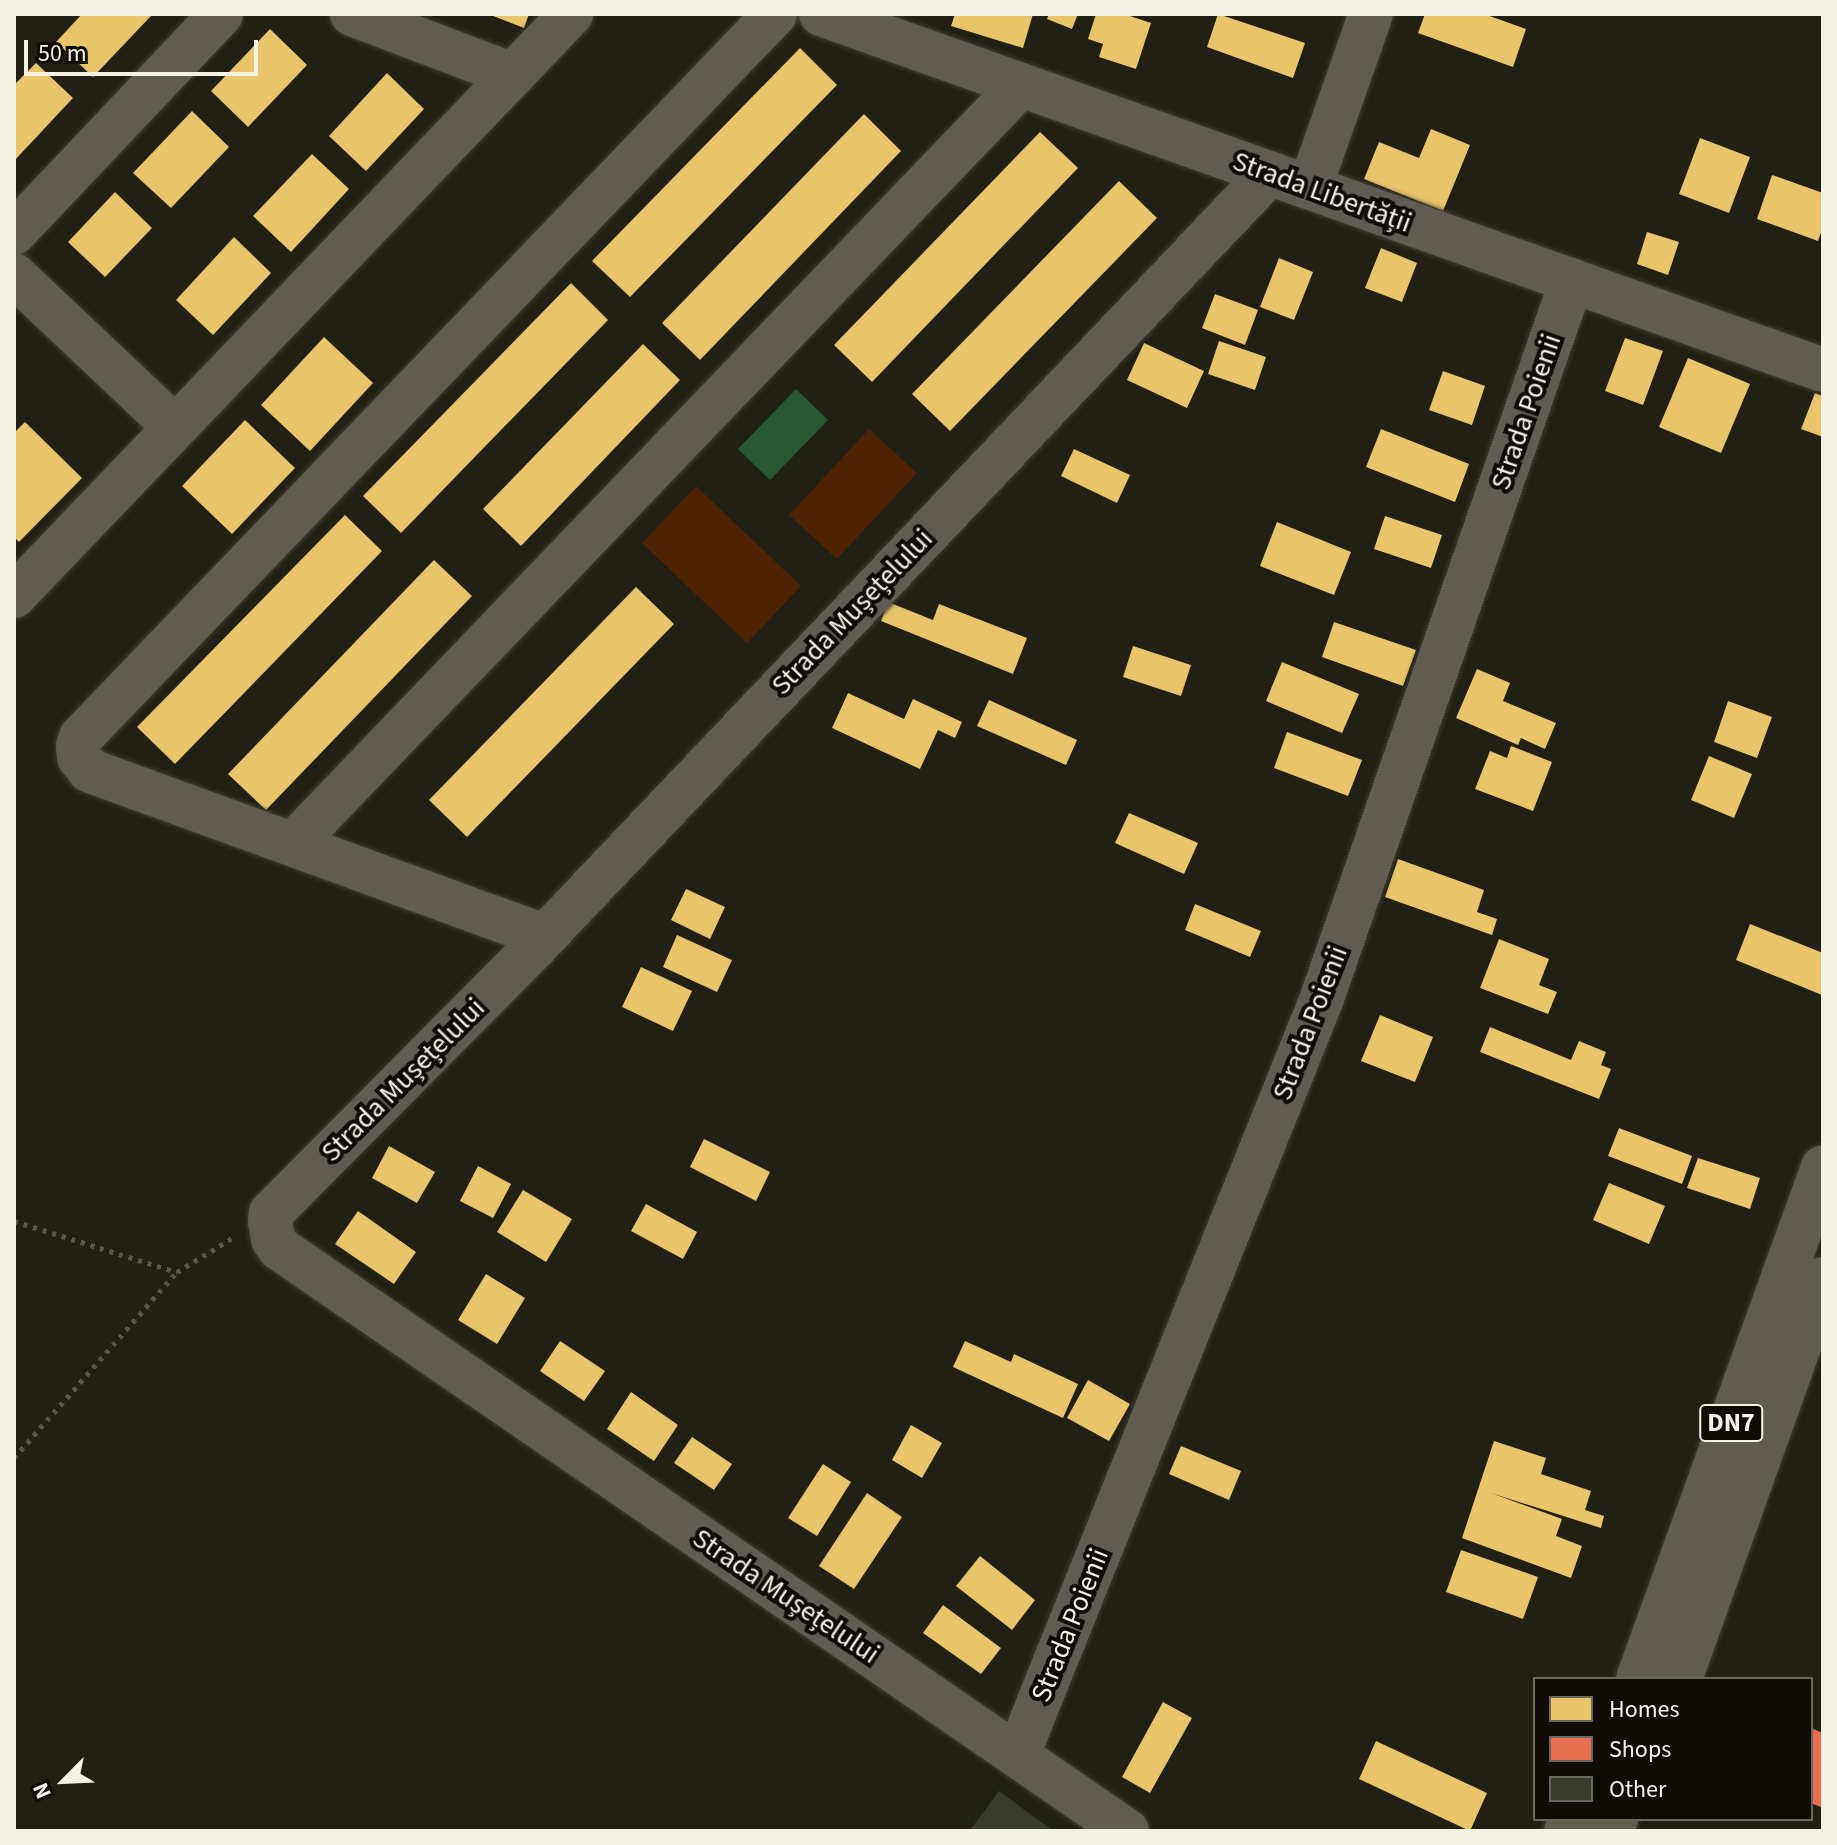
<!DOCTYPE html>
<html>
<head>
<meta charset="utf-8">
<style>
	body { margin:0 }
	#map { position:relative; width:1837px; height:1845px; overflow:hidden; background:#212015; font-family:"Source Sans 3",sans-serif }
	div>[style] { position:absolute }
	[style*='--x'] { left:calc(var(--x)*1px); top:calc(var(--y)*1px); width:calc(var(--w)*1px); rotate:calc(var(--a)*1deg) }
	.green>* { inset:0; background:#4f2203 }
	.water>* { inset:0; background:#285a32 }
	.homes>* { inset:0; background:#e9c46a }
	.shops>* { inset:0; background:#e76f51 }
	.building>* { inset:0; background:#393c2b }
	.path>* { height:5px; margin-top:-2.5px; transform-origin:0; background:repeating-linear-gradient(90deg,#5a564e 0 4px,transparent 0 10px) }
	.roads { filter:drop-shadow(0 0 2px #3e3d33) drop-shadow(0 0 2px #3e3d33) }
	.minor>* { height:44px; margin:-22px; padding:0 22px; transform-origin:22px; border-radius:22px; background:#615c53 }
	.major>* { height:44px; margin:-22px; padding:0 22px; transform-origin:22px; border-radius:22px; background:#615c50 }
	span { translate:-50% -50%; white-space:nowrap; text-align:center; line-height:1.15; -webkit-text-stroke:8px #0e0c05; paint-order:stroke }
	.shield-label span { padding:2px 6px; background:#0e0c05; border:2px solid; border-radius:6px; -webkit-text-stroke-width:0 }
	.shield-label { font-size:26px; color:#f4f2e5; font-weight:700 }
	.street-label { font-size:28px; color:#f4f2e5 }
	.frame { position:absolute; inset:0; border:16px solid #f4f2e5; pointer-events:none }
	.legend { position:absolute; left:1533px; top:1677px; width:280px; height:144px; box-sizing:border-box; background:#0e0c05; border:2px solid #6a685f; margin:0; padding:10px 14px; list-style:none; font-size:24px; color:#f4f2e5 }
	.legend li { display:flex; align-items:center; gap:16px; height:40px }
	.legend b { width:40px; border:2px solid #6a685f }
	.north { position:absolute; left:24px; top:1741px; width:80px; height:80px; -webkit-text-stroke:6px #0e0c05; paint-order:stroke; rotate:246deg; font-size:22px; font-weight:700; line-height:32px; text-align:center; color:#f4f2e5 }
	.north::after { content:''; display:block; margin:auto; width:28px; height:36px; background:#f4f2e5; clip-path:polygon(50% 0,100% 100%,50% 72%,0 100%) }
	.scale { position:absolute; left:24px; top:40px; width:234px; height:36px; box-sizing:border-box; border:4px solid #f4f2e5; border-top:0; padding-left:10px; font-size:24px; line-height:28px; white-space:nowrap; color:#f4f2e5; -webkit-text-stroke:6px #0e0c05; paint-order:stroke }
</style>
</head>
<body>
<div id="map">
	<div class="green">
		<div style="clip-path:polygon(869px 429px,917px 473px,837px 559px,789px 515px)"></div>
		<div style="clip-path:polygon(696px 486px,801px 586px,747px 643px,642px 543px)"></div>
	</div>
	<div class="water">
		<div style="clip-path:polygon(796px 389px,828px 420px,770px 480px,738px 449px)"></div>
	</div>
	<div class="homes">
		<div style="clip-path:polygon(82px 14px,149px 14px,151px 16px,93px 77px,56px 42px)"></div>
		<div style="clip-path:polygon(488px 14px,529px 14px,524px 28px)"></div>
		<div style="clip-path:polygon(955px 14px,1033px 14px,1023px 48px,951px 26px)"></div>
		<div style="clip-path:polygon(1049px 14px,1078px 14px,1072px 29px,1047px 19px)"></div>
		<div style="clip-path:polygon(1096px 14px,1124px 14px,1151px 23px,1136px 69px,1099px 57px,1103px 44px,1088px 39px)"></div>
		<div style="clip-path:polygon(1218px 14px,1305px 43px,1293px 78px,1207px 47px)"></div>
		<div style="clip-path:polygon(1425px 14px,1484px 14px,1526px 29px,1513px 67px,1418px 33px)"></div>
		<div style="clip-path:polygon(270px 29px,307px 65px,248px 127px,211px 91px)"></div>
		<div style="clip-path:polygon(800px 48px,837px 85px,630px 297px,592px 261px)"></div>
		<div style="clip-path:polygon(36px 63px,73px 98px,14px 161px,14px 85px)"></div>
		<div style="clip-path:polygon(387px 73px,424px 109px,366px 171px,329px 136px)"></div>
		<div style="clip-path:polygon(192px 111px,229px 147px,171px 208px,133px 173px)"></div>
		<div style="clip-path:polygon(864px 114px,901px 151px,700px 360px,662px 323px)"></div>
		<div style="clip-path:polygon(1431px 129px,1470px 145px,1443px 211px,1364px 179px,1379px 142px,1419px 158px)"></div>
		<div style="clip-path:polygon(1040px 132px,1078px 168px,872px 382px,834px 345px)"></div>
		<div style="clip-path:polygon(1700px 138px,1750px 157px,1729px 213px,1679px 194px)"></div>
		<div style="clip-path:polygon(312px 154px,349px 189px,291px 252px,253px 216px)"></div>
		<div style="clip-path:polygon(1772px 175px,1823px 193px,1823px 227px,1818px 241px,1757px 219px)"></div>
		<div style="clip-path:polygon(1119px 181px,1157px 218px,950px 431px,912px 394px)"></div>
		<div style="clip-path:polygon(115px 192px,152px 228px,105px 277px,68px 242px)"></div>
		<div style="clip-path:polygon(1647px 232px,1679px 242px,1668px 275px,1637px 264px)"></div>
		<div style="clip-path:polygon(234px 237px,271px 273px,213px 335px,176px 300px)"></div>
		<div style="clip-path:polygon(1381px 248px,1417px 263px,1402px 302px,1365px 288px)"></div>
		<div style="clip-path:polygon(1279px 258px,1313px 272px,1294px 320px,1260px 307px)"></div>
		<div style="clip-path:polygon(571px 283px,608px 320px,401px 533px,363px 496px)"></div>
		<div style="clip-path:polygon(1215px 294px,1258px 310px,1245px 345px,1202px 328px)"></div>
		<div style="clip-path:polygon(324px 337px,373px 383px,310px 451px,261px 405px)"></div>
		<div style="clip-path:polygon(1625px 338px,1663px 351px,1643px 405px,1605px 391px)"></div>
		<div style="clip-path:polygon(1219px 341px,1266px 357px,1255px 390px,1208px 374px)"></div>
		<div style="clip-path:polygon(1144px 343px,1204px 371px,1187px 408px,1127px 380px)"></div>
		<div style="clip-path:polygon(643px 344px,680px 380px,521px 546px,483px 509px)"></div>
		<div style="clip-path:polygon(1688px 358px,1750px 384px,1721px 453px,1659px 427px)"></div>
		<div style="clip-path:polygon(1443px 371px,1485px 386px,1472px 425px,1429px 410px)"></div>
		<div style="clip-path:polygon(1815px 393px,1823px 396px,1823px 437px,1801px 429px)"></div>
		<div style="clip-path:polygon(245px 420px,295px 468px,232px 534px,182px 486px)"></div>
		<div style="clip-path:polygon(25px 422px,82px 478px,19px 542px,14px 537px,14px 433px)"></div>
		<div style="clip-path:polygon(1381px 429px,1469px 464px,1455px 502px,1366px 467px)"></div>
		<div style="clip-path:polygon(1074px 449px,1130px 475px,1117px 503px,1061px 476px)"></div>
		<div style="clip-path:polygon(345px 515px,382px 551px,175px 764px,137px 727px)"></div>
		<div style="clip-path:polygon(1385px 516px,1442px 535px,1431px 568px,1374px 549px)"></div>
		<div style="clip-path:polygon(1277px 522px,1351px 552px,1334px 595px,1260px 566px)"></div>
		<div style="clip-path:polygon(434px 560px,472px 596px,266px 810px,228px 774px)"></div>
		<div style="clip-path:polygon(636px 587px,674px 624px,467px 837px,429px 800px)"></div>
		<div style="clip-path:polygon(888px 602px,933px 620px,939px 604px,1027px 638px,1013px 674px,881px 621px)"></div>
		<div style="clip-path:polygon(1334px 622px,1416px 650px,1403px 686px,1322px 657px)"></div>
		<div style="clip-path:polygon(1133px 646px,1191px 665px,1181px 696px,1123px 677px)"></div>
		<div style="clip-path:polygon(1282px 662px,1359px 694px,1342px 733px,1266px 701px)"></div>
		<div style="clip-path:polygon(1477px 669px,1510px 683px,1503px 701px,1556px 723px,1545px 749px,1521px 738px,1518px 745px,1456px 718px)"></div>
		<div style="clip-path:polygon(848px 693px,904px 719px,913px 699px,962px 722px,955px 738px,938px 730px,920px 769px,832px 728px)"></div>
		<div style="clip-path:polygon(989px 700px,1077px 740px,1066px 765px,977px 726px)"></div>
		<div style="clip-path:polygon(1728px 701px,1772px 717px,1757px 758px,1714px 742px)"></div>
		<div style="clip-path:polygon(1287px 732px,1362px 760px,1348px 796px,1274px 768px)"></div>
		<div style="clip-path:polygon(1511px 746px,1552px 762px,1533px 811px,1475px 789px,1490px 751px,1507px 758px)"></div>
		<div style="clip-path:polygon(1709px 756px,1752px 774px,1734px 818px,1691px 800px)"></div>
		<div style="clip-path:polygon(1129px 813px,1198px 843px,1184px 874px,1115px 843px)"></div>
		<div style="clip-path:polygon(1398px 859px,1484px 890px,1477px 912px,1497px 919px,1492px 935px,1385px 897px)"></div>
		<div style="clip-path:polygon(686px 889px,725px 907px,710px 939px,671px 920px)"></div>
		<div style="clip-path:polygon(1195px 904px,1261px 931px,1250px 957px,1185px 930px)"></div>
		<div style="clip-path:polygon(1750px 924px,1823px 953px,1822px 995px,1736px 960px)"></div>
		<div style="clip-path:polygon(677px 935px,732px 960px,717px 992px,663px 967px)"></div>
		<div style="clip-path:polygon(1499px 939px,1549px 959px,1539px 985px,1557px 992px,1548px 1014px,1480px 988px)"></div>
		<div style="clip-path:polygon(641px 967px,692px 991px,673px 1031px,622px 1007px)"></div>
		<div style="clip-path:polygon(1380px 1015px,1433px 1037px,1415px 1082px,1361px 1061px)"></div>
		<div style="clip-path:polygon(1490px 1027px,1571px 1060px,1579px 1041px,1606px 1052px,1601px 1065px,1611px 1069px,1599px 1099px,1480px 1052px)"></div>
		<div style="clip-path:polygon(1619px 1128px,1692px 1156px,1682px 1184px,1608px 1156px)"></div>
		<div style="clip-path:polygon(704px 1139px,770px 1172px,756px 1201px,690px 1167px)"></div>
		<div style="clip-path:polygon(389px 1146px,435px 1172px,417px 1203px,372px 1178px)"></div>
		<div style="clip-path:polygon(1698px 1158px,1760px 1178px,1750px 1209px,1687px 1188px)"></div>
		<div style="clip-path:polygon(478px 1166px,511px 1184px,493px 1218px,460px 1201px)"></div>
		<div style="clip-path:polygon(1609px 1183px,1665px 1206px,1649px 1244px,1593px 1220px)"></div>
		<div style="clip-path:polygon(523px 1190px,572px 1219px,546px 1262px,497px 1232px)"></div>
		<div style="clip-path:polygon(646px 1204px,697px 1232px,683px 1259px,631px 1231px)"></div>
		<div style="clip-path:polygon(358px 1211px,416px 1252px,394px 1284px,335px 1244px)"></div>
		<div style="clip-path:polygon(486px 1274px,525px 1298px,497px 1344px,458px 1320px)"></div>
		<div style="clip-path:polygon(560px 1341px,605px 1371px,584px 1401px,540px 1371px)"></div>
		<div style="clip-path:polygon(965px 1341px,1011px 1362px,1014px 1354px,1078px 1384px,1063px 1418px,953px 1367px)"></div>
		<div style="clip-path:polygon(1088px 1380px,1130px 1404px,1109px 1441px,1067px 1418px)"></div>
		<div style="clip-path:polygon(631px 1392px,678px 1425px,654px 1461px,607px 1429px)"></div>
		<div style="clip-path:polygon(911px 1425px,942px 1443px,922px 1478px,892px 1460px)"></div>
		<div style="clip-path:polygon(692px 1437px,732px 1464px,714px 1490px,674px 1463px)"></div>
		<div style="clip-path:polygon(1494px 1441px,1546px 1458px,1541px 1474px,1591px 1491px,1585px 1510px,1604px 1516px,1601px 1528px,1491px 1493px,1562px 1519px,1556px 1536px,1582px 1546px,1571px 1578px,1462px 1538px)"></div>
		<div style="clip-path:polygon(1181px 1446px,1241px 1471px,1229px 1500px,1169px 1474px)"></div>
		<div style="clip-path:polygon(823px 1464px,851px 1482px,817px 1536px,788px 1518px)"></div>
		<div style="clip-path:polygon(867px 1493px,902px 1517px,854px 1589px,819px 1566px)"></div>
		<div style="clip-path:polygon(1461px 1550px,1538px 1577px,1523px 1619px,1446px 1592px)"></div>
		<div style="clip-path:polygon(980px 1556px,1035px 1600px,1012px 1630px,956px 1586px)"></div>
		<div style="clip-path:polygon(943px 1605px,1001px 1648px,981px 1674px,923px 1633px)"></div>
		<div style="clip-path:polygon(1163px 1702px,1192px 1718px,1150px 1793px,1122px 1777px)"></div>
		<div style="clip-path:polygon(1376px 1741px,1487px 1793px,1470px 1831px,1359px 1779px)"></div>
	</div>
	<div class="shops">
		<div style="clip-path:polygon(1811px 1728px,1823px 1733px,1823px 1808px,1811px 1803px)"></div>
	</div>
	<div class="building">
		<div style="clip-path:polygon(999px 1791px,1053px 1831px,975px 1831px,971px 1829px)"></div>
	</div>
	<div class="path">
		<div style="--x:14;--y:1221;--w:171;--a:17.4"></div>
		<div style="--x:14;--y:1458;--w:247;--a:-48.8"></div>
		<div style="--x:177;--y:1272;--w:67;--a:-31.6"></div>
	</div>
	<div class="roads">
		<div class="minor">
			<div style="--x:352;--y:14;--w:172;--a:20.8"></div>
			<div style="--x:821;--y:14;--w:1063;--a:19.56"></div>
			<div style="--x:1310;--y:187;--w:183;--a:-70.6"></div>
			<div style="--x:14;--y:233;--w:301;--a:-46.6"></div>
			<div style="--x:14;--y:275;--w:221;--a:43.4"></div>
			<div style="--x:14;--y:596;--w:806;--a:-46.26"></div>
			<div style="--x:293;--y:844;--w:1052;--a:-46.19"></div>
			<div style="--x:544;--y:936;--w:484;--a:-160"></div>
			<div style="--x:89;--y:770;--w:16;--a:-128"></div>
			<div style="--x:79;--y:757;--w:11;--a:-95"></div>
			<div style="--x:78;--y:746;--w:9;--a:-72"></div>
			<div style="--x:81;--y:737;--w:1002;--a:-46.17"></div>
			<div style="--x:1018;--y:1754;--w:815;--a:-68.09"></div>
			<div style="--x:1322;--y:998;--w:760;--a:-70.8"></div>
			<div style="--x:1127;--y:1831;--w:1029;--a:-145.49"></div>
			<div style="--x:279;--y:1248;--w:11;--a:-124"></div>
			<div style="--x:273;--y:1239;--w:18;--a:-99"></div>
			<div style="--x:270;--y:1221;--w:8;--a:-83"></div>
			<div style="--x:271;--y:1213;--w:375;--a:-45.2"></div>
			<div style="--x:535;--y:947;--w:1067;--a:-46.48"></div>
		</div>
		<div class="major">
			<div style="--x:1638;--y:1679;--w:544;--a:-70.13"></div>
			<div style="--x:1680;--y:1679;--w:425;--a:-70.3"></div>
			<div style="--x:1566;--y:1831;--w:14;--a:-60"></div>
			<div style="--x:1610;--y:1831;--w:13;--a:-63"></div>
		</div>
	</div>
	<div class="shield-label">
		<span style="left:1731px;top:1423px">DN7</span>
	</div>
	<div class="street-label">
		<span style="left:1322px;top:192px;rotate:20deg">Strada Libertății</span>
		<span style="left:1526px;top:412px;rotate:-71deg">Strada Poienii</span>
		<span style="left:852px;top:612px;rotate:-46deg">Strada Mușețelului</span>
		<span style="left:1310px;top:1023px;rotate:-69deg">Strada Poienii</span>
		<span style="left:403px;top:1080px;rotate:-45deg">Strada Mușețelului</span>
		<span style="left:786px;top:1596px;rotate:34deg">Strada Mușețelului</span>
		<span style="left:1070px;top:1625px;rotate:-68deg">Strada Poienii</span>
	</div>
	<div class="frame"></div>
	<ul class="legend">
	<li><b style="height:22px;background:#e9c46a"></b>Homes</li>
	<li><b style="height:22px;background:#e76f51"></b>Shops</li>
	<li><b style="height:22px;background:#393c2b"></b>Other</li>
	</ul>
	<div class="north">N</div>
	<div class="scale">50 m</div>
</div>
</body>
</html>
